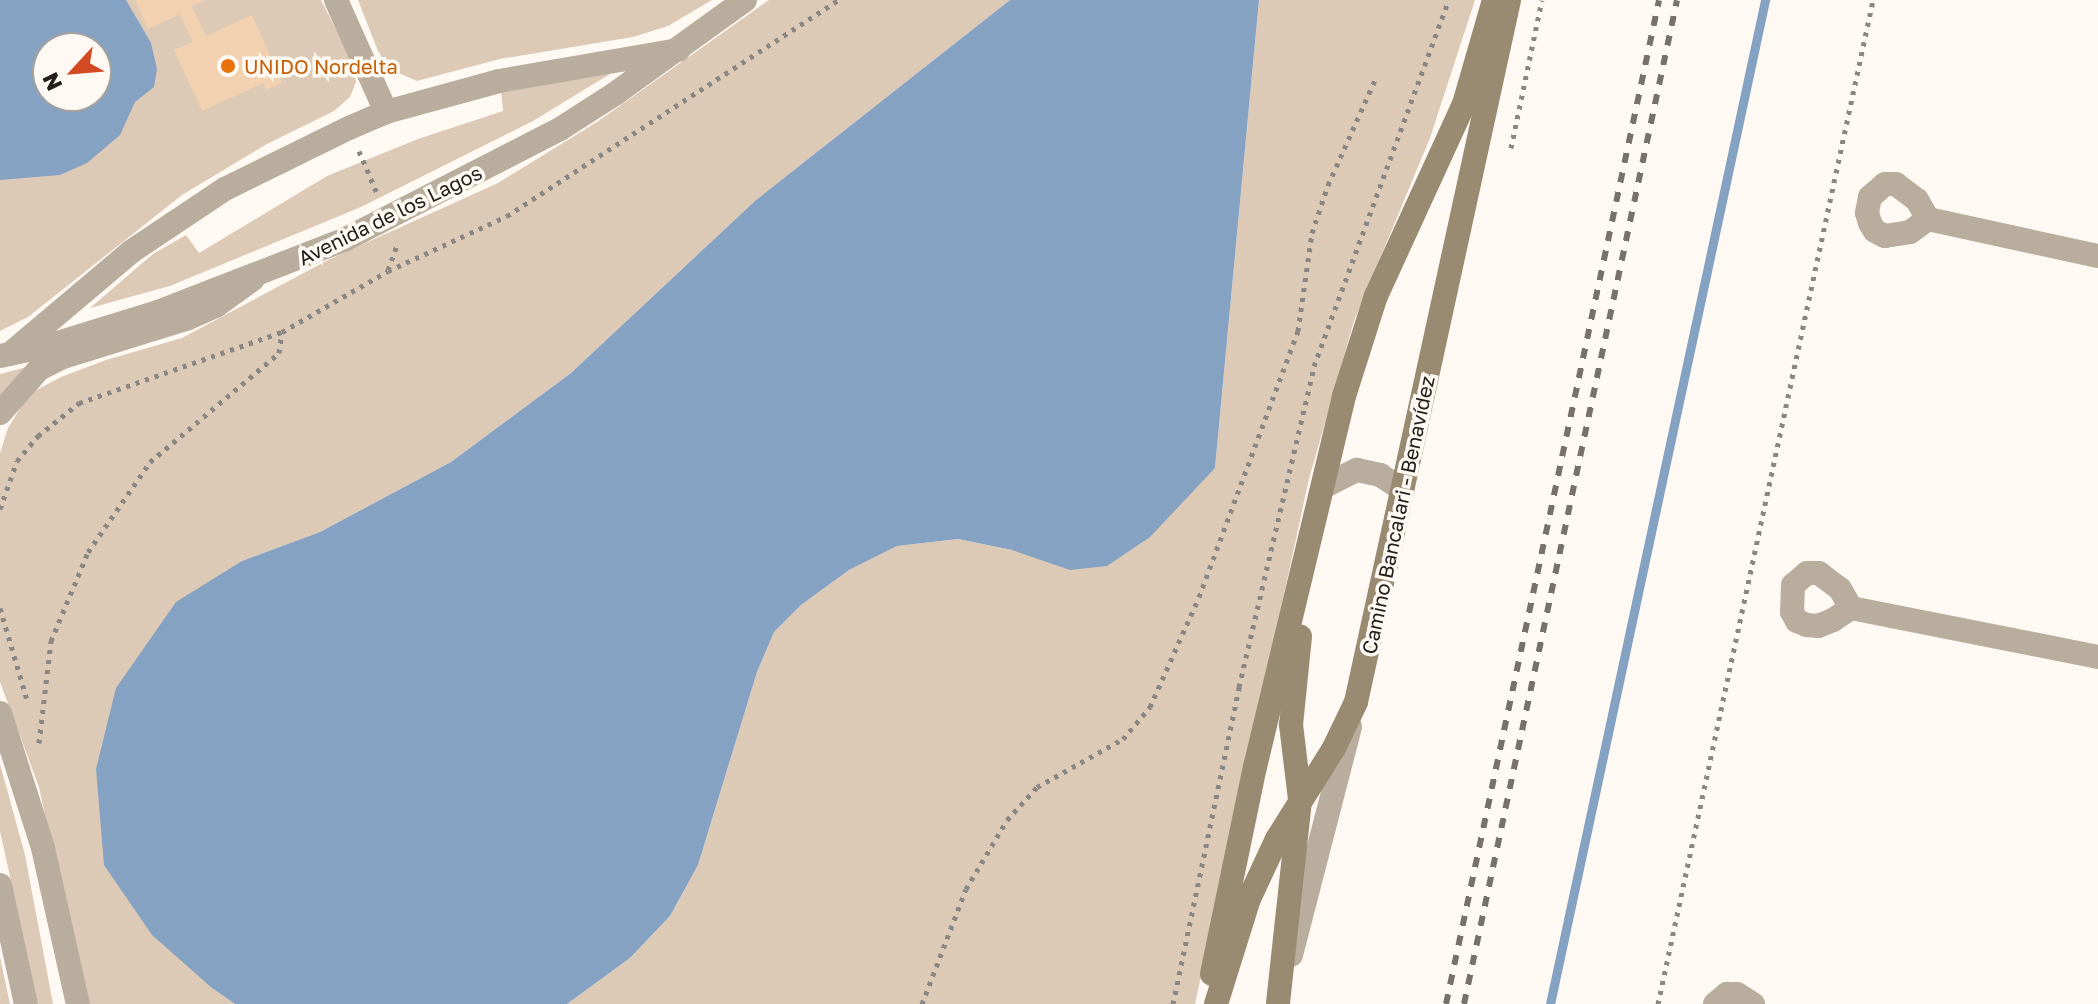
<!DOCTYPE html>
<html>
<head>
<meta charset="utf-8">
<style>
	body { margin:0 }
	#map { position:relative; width:2098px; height:1004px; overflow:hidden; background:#fef9f3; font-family:"Golos Text",sans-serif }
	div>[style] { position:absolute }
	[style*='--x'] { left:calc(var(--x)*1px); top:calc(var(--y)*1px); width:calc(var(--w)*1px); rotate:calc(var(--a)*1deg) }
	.green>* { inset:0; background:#ddcab6 }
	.water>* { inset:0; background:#85a2c2 }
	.stream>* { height:9px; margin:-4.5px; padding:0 4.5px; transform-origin:4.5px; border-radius:4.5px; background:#85a2c2 }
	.building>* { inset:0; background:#f2d1b1 }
	.path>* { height:5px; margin-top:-2.5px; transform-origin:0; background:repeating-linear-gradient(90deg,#8a8682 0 4px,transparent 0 10px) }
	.minor>* { height:24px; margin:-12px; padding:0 12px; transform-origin:12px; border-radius:12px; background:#b9ae9e }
	.tertiary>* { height:24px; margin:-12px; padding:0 12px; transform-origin:12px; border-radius:12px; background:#b9ae9e }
	.secondary>* { height:24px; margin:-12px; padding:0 12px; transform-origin:12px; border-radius:12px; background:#998a72 }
	.rail>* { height:6px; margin-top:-3px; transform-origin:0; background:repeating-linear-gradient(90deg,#75726e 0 10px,transparent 0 20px) }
	.dots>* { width:22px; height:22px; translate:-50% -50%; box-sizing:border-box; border:4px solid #fef9f3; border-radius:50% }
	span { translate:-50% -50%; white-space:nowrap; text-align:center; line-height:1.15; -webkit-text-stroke:7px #fef9f3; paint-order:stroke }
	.food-label { font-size:20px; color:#c56008 }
	.left { translate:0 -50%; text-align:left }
	.street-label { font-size:20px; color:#23201e }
	.north { position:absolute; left:32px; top:32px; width:80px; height:80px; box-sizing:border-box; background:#fef9f3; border:2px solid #a6a29e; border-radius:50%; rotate:244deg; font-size:22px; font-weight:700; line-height:32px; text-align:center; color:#23201e }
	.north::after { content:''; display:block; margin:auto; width:28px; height:36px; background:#d24922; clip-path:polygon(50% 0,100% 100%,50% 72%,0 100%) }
</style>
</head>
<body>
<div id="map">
	<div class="green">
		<div style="clip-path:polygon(evenodd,0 0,321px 0,349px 55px,356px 82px,350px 97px,334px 111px,267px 144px,182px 195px,28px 317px,0 331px,0 0,48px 48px,96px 48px,96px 96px,48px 96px,48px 48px)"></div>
		<div style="clip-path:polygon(358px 0,712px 0,668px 26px,633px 37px,500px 59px,417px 81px,389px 69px,378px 51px)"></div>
		<div style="clip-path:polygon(769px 0,1010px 0,756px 200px,571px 373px,451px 462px,320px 532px,242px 561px,212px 988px,235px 1004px,85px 1004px,39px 787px,0 682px,0 453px,8px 428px,29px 394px,61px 377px,106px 360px,182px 338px,328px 260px,498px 183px,597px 122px)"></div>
		<div style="clip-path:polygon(1259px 0,1475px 0,1430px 138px,1354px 321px,1309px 479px,1195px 1004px,567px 1004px,630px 958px,670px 916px,698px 865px,757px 672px,774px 632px,801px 605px,849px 570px,897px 546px,958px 539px,1012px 550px,1215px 468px)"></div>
		<div style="clip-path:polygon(610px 74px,533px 121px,361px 207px,170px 286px,90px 308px,153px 254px,186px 235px,199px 253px,327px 176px,418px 139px,503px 111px,501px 90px,562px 78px)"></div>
		<div style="clip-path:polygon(23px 368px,25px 369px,0 398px,0 374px)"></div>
		<div style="clip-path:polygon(0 764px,25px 855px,53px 1004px,38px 1004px,0 831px)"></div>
		<div style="clip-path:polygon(0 957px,10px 1004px,0 1004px)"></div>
	</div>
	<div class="water">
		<div style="clip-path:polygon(evenodd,0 0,126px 0,151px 43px,157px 69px,154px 87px,135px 102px,120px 135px,87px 163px,60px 175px,0 180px,0 0,96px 48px,96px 96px,48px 96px,48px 48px,96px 48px)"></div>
		<div style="clip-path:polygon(1010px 0,1259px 0,1215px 468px,1150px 537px,1107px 566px,1070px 570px,1012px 550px,958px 539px,897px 546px,849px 570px,801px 605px,774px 632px,757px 672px,698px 865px,670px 916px,630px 958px,567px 1004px,235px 1004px,212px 988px,152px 935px,104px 865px,96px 769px,116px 688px,176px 602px,242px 561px,320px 532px,451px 462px,571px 373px,756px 200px)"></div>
	</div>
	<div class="stream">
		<div style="--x:1550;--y:1004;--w:1027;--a:-77.91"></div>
	</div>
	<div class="building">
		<div style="clip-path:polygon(135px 0,206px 0,192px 6px,206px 36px,252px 15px,282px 83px,266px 90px,263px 83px,202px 111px,174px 50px,193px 42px,180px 14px,148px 29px)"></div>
	</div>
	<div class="path">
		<div style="--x:1511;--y:148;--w:151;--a:-78.2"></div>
		<div style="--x:359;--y:151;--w:46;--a:66.8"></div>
		<div style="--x:388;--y:270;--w:30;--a:-70"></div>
		<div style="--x:0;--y:509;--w:51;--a:-70.5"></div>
		<div style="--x:17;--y:461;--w:33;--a:-50"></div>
		<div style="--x:38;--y:436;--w:53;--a:-38.8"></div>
		<div style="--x:79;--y:403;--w:215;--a:-19.3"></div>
		<div style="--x:282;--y:332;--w:122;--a:-29.9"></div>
		<div style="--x:388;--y:271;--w:131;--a:-24.8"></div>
		<div style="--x:507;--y:216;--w:395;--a:-33.1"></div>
		<div style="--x:0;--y:608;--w:96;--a:73.6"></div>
		<div style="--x:39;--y:743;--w:103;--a:-83.3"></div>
		<div style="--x:51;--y:641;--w:96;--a:-67.4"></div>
		<div style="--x:88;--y:552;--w:109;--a:-55.4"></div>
		<div style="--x:150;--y:462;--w:169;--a:-40.2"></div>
		<div style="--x:279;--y:353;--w:21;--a:-82"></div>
		<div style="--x:922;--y:1004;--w:123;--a:-69.1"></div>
		<div style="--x:966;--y:889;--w:80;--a:-59.3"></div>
		<div style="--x:1007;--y:820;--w:45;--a:-47.7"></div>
		<div style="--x:1037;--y:787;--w:98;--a:-29.2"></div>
		<div style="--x:1123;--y:739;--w:42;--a:-49.8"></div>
		<div style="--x:1150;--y:707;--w:120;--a:-66"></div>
		<div style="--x:1199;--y:597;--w:284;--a:-69.6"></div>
		<div style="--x:1298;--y:331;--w:99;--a:-81.9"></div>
		<div style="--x:1312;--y:233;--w:51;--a:-71.6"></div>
		<div style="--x:1328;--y:185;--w:115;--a:-65.9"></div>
		<div style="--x:1173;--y:1004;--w:324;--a:-78.2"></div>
		<div style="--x:1239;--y:687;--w:330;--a:-76.8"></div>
		<div style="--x:1314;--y:366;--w:390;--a:-69.8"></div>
		<div style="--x:1658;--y:1004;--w:1027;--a:-77.91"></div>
	</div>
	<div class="minor">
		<div style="--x:336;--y:0;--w:123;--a:65.9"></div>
		<div style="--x:1928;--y:219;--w:22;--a:-120"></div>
		<div style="--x:1917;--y:200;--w:26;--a:-143"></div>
		<div style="--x:1896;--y:184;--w:11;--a:180"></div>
		<div style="--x:1885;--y:184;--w:20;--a:139"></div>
		<div style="--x:1870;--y:197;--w:16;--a:101"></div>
		<div style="--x:1867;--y:213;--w:10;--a:73"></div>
		<div style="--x:1870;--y:223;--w:9;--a:58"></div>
		<div style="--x:1875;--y:231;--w:11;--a:27"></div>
		<div style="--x:1885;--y:236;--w:25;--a:-9"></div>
		<div style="--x:1910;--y:232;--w:22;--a:-36"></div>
		<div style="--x:1928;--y:219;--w:174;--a:12.3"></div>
		<div style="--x:10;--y:354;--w:160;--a:-40.2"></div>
		<div style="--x:132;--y:251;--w:112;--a:-33.7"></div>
		<div style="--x:225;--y:189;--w:138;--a:-26.2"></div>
		<div style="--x:349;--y:128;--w:40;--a:-23.4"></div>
		<div style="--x:386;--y:112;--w:117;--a:-15.3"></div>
		<div style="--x:499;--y:81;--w:182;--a:-9.8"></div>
		<div style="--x:0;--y:413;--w:59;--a:-48.4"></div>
		<div style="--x:39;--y:369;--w:27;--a:-27"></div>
		<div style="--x:63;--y:357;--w:129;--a:-17.2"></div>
		<div style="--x:186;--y:319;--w:34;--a:-24"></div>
		<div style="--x:217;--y:305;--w:44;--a:-35.8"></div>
		<div style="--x:1323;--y:487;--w:38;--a:-27"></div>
		<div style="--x:1357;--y:470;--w:24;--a:12"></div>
		<div style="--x:1380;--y:475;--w:27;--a:33"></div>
		<div style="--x:1851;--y:608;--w:22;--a:-120"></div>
		<div style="--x:1840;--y:589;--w:26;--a:-143"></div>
		<div style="--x:1819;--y:573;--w:12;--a:180"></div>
		<div style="--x:1807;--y:573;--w:18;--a:139"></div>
		<div style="--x:1793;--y:585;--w:27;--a:92"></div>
		<div style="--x:1792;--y:612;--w:10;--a:61"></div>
		<div style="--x:1797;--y:621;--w:11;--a:22"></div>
		<div style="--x:1807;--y:625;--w:11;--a:5"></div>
		<div style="--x:1818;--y:626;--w:16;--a:-22"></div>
		<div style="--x:1833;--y:620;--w:22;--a:-34"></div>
		<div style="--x:1851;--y:608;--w:252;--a:11.2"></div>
		<div style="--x:0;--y:713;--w:142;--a:72.3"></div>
		<div style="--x:43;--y:848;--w:160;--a:77.4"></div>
		<div style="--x:0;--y:885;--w:122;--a:77.7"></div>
		<div style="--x:1715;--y:1004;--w:16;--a:-40"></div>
		<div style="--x:1727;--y:994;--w:10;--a:0"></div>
		<div style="--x:1737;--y:994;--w:19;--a:32"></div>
	</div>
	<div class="tertiary">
		<div style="--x:0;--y:356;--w:52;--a:-12.2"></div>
		<div style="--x:51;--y:345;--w:112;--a:-17.1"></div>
		<div style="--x:158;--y:312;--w:202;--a:-21.2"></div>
		<div style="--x:346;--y:239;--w:241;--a:-27.2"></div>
		<div style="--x:560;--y:129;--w:67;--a:-32.7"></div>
		<div style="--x:616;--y:93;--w:159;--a:-35.8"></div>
		<div style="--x:1291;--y:955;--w:236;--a:-75.5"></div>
	</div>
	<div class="secondary">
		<div style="--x:1212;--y:974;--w:211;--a:-78.3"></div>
		<div style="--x:1255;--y:767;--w:382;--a:-76.5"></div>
		<div style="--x:1344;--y:396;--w:105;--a:-72.3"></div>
		<div style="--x:1376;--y:296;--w:211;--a:-65.4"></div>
		<div style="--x:1464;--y:104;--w:108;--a:-73.9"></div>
		<div style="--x:1278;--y:1003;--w:205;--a:-83.8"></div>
		<div style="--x:1300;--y:799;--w:75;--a:-96.9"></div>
		<div style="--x:1291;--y:725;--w:89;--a:-84.2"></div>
		<div style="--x:1216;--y:1004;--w:110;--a:-72.6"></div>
		<div style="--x:1249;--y:899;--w:66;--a:-65"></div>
		<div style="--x:1277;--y:839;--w:107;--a:-57.9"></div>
		<div style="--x:1334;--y:748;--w:51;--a:-64.4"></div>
		<div style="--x:1356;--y:702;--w:718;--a:-77.7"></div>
	</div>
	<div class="rail">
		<div style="--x:1446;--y:1004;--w:1026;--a:-78.02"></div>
		<div style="--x:1464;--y:1004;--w:1026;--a:-78.02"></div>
	</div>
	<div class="dots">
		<div style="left:228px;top:66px;background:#e8710a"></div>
	</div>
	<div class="food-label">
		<span class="left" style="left:244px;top:66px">UNIDO Nordelta</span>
	</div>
	<div class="street-label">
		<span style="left:390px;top:215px;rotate:-26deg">Avenida de los Lagos</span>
		<span style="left:1398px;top:515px;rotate:-78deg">Camino Bancalari - Benavídez</span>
	</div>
	<div class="north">N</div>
</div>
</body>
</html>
